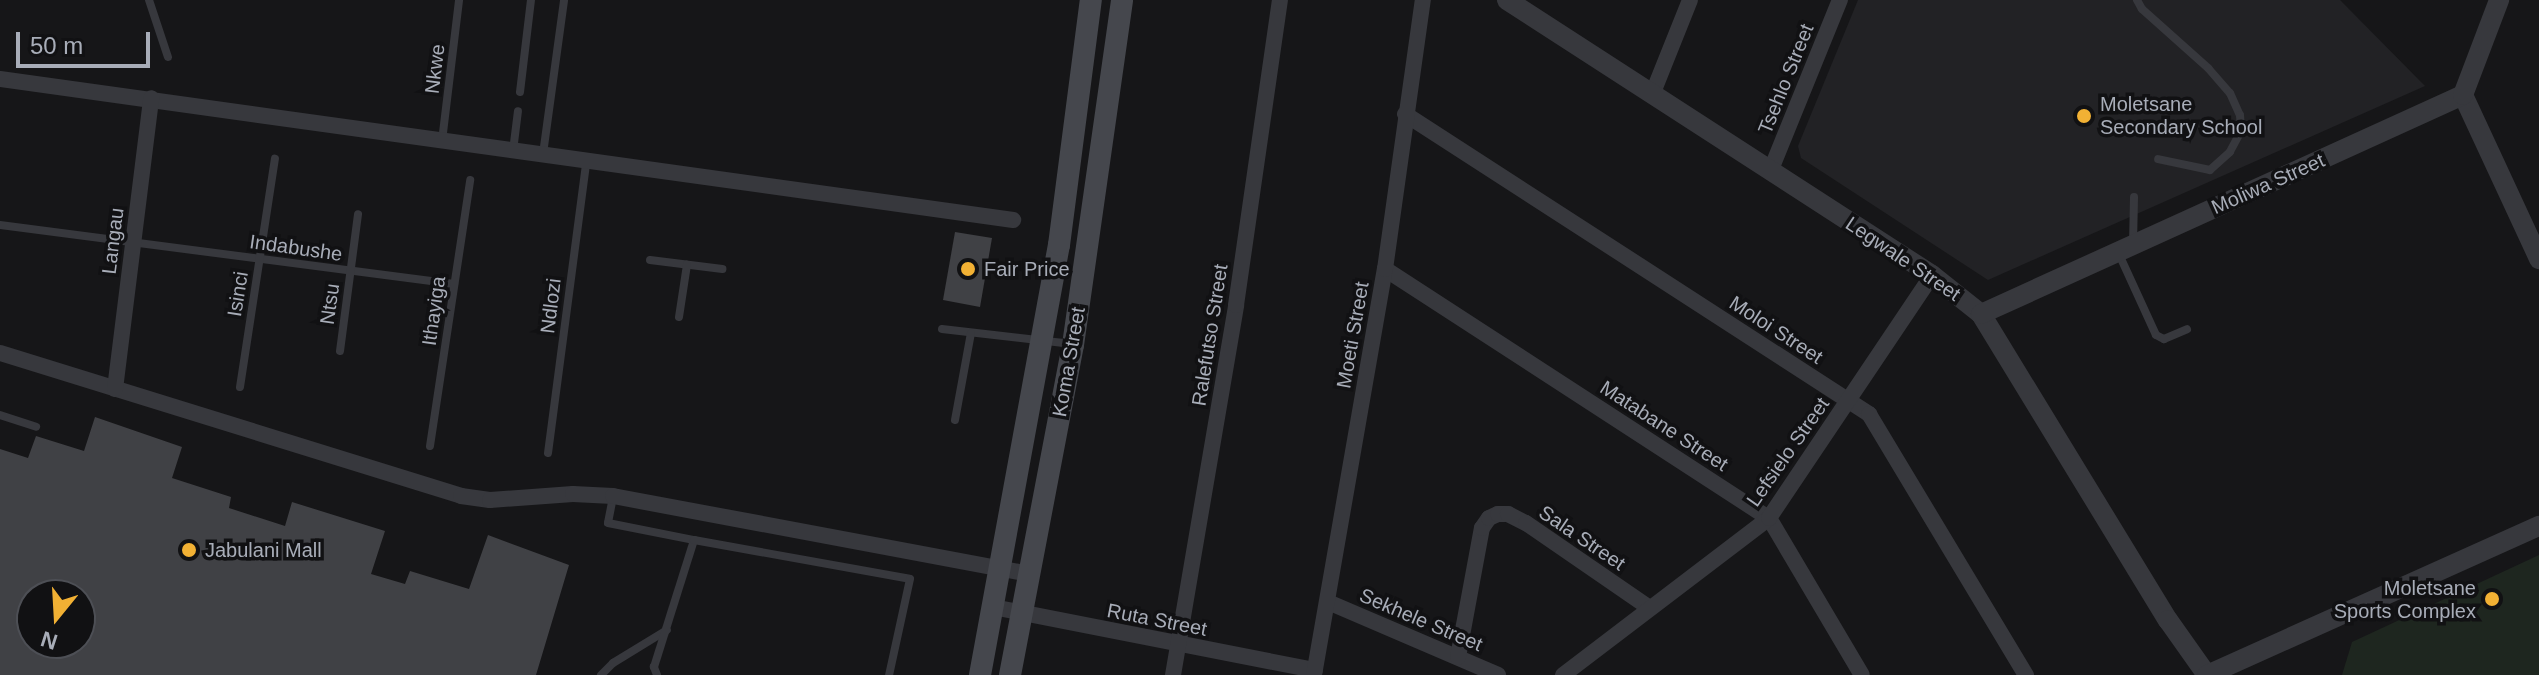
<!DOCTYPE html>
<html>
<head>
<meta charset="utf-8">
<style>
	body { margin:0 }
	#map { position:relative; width:2539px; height:675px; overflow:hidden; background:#161618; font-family:Arial,sans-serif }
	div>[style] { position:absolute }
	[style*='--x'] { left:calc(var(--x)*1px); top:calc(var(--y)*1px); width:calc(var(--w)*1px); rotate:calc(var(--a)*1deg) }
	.built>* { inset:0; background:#222225 }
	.green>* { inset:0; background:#1e261f }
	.building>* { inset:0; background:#404145 }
	.service>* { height:8px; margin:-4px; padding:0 4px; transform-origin:4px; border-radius:4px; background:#37383d }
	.minor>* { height:16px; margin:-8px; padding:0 8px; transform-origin:8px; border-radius:8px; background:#37383d }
	.tertiary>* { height:20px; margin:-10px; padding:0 10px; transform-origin:10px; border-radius:10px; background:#37383d }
	.secondary>* { height:22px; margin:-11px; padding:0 11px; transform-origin:11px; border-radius:11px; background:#45474d }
	.dots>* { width:22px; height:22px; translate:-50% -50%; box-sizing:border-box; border:4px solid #111113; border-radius:50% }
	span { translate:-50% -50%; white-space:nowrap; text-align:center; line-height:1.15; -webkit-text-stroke:7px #111113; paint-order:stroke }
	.street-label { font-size:20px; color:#a8adb8 }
	.poi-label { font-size:20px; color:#a8adb8 }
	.left { translate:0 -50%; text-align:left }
	.right { translate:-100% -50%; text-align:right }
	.north { position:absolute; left:16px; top:579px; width:80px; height:80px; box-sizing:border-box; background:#111113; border:2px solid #4d4f55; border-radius:50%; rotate:198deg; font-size:22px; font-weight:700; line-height:32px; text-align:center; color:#a8adb8 }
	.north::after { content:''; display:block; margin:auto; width:28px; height:36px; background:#f2b134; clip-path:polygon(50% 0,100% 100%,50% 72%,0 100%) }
	.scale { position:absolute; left:16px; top:32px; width:134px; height:36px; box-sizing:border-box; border:4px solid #a8adb8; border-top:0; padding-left:10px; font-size:24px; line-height:28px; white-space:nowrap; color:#a8adb8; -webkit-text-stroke:6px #111113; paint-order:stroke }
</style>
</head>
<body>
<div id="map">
	<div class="built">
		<div style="clip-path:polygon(1858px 0,2340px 0,2425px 86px,1988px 280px,1801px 158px,1798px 146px)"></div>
	</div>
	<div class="green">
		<div style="clip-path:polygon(2539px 555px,2539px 675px,2342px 675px,2352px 642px)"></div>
	</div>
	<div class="building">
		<div style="clip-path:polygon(955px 232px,992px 238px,980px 307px,943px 300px)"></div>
		<div style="clip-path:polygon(evenodd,95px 417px,182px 447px,172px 478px,231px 497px,229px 508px,285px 526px,292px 502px,385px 531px,371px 574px,405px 584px,410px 571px,469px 589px,488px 535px,569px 565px,536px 675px,0 675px,0 449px,28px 458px,36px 436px,84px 451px,95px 417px,32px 595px,80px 595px,80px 643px,32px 643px,32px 595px)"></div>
	</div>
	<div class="service">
		<div style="--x:149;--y:0;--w:60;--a:71.6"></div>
		<div style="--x:2137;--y:0;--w:10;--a:61"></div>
		<div style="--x:2142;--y:9;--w:89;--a:41.8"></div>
		<div style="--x:2208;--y:68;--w:33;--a:49"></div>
		<div style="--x:2230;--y:93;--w:24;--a:66"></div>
		<div style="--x:2240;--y:115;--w:16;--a:86"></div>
		<div style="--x:2241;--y:131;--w:24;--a:118"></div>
		<div style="--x:2230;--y:152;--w:27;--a:138"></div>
		<div style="--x:2210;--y:170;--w:53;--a:-168.1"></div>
		<div style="--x:520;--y:92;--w:93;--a:-83.2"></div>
		<div style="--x:442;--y:141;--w:142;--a:-83.1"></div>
		<div style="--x:513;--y:151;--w:40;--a:-82.9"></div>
		<div style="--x:543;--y:154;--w:155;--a:-82.2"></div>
		<div style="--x:0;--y:225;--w:458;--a:7.4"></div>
		<div style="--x:2133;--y:245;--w:48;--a:-88.8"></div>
		<div style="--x:2118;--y:252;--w:91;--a:65.4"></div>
		<div style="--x:2156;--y:335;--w:9;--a:27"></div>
		<div style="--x:2164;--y:339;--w:25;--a:-23"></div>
		<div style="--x:650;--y:260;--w:73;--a:7.1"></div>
		<div style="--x:679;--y:317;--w:53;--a:-81.3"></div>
		<div style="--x:942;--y:329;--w:131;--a:6.6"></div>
		<div style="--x:340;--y:351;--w:138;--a:-82.5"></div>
		<div style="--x:240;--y:387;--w:231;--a:-81.3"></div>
		<div style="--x:0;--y:415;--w:38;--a:18"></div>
		<div style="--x:955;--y:420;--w:88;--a:-79.6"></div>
		<div style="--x:430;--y:446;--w:269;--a:-81.4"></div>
		<div style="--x:548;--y:453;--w:292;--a:-82.5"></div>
		<div style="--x:613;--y:497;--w:26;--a:101"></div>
		<div style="--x:608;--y:523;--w:88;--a:11.2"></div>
		<div style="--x:601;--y:675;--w:17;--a:-45"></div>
		<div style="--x:613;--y:663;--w:63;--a:-31.4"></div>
		<div style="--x:657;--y:675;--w:9;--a:-111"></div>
		<div style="--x:654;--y:667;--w:133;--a:-72.5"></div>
		<div style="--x:694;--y:540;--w:219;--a:10.2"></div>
		<div style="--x:910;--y:579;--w:98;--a:102.3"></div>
	</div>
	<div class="minor">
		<div style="--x:0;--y:79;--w:1023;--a:7.92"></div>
		<div style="--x:1652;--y:95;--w:102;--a:-68.2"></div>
		<div style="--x:1405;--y:114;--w:553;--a:32.88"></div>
		<div style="--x:1869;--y:414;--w:305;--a:59"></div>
		<div style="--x:1770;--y:172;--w:186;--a:-67.9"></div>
		<div style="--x:1385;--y:269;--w:458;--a:33"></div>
		<div style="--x:1769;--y:518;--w:182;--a:59.4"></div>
		<div style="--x:0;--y:353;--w:483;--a:17.2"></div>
		<div style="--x:461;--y:496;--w:29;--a:8"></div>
		<div style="--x:490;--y:500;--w:83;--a:-4.1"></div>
		<div style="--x:573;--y:494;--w:40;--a:2.9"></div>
		<div style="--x:613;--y:496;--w:423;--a:10.6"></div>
		<div style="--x:115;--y:389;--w:293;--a:-82.9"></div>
		<div style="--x:1328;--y:602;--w:185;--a:23.2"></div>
		<div style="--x:993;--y:607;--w:328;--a:11.1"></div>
		<div style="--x:1458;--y:657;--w:131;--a:-79.5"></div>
		<div style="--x:1482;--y:528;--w:12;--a:-55"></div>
		<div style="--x:1489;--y:518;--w:10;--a:-24"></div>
		<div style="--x:1498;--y:514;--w:10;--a:0"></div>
		<div style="--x:1508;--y:514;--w:20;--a:27"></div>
		<div style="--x:1526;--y:523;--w:148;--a:34.5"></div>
		<div style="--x:1173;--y:675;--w:375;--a:-80.3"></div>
		<div style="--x:1236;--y:305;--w:308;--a:-81.8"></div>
		<div style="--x:1314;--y:675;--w:412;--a:-80.1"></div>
		<div style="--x:1385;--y:269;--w:272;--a:-82"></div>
		<div style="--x:1563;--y:675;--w:259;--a:-37.3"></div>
		<div style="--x:1769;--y:518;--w:293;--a:-56.1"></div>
	</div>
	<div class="tertiary">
		<div style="--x:1507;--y:0;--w:506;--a:32.91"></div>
		<div style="--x:1932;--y:275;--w:63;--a:38.5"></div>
		<div style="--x:1981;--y:314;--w:359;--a:58.6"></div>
		<div style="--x:2168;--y:620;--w:67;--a:54.7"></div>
		<div style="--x:2207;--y:675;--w:364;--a:-24.2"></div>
		<div style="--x:2463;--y:95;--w:181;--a:65.1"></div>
		<div style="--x:1981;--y:314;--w:529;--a:-24.43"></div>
		<div style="--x:2463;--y:95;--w:102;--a:-69.2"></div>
	</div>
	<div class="secondary">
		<div style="--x:980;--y:675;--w:437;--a:-79.6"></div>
		<div style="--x:1059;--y:245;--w:247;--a:-82.6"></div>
		<div style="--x:1010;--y:675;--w:336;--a:-79.2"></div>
		<div style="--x:1073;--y:345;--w:348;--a:-81.9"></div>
	</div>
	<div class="dots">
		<div style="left:2084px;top:116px;background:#f2b134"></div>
		<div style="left:968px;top:269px;background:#f2b134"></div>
		<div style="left:189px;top:550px;background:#f2b134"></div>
		<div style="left:2492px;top:599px;background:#f2b134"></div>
	</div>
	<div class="street-label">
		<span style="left:435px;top:69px;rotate:-83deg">Nkwe</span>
		<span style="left:1786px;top:79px;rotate:-68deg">Tsehlo Street</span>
		<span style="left:2268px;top:184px;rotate:-24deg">Moliwa Street</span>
		<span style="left:113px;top:241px;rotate:-83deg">Langau</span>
		<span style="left:296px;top:248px;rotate:8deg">Indabushe</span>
		<span style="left:1903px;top:259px;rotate:34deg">Legwale Street</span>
		<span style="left:238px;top:294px;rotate:-81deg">Isinci</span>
		<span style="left:330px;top:304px;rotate:-82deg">Ntsu</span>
		<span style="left:551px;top:306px;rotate:-83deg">Ndlozi</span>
		<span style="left:434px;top:311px;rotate:-82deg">Ithayiga</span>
		<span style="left:1776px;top:330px;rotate:33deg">Moloi Street</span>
		<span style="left:1210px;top:335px;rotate:-81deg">Ralefutso Street</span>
		<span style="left:1353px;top:335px;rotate:-80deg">Moeti Street</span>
		<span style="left:1069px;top:362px;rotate:-80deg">Koma Street</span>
		<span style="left:1664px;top:426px;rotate:33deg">Matabane Street</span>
		<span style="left:1788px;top:452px;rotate:-55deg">Lefsielo Street</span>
		<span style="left:1582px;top:538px;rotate:34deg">Sala Street</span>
		<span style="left:1157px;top:620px;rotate:11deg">Ruta Street</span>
		<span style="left:1421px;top:620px;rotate:23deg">Sekhele Street</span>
	</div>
	<div class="poi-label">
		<span class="left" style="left:2100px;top:116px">Moletsane<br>Secondary School</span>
		<span class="left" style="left:984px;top:269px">Fair Price</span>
		<span class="left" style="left:205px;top:550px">Jabulani Mall</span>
		<span class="right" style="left:2476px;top:600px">Moletsane<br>Sports Complex</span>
	</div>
	<div class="north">N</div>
	<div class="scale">50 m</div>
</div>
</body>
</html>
